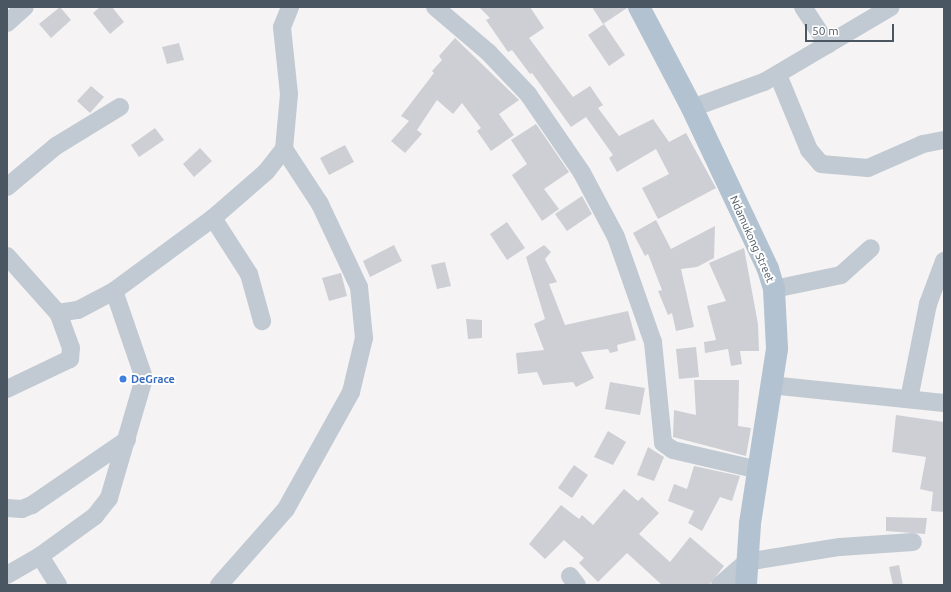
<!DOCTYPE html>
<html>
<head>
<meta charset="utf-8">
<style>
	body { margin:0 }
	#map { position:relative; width:951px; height:592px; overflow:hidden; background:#f5f3f3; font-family:Ubuntu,sans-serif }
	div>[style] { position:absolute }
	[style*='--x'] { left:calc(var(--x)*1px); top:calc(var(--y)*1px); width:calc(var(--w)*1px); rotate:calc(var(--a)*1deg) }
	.building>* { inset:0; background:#cdcfd5 }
	.minor>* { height:18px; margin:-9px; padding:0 9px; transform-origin:9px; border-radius:9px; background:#c1cad2 }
	.major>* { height:22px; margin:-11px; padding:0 11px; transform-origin:11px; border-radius:11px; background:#b3c2d1 }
	.dots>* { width:11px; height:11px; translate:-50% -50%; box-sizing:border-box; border:2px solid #fff; border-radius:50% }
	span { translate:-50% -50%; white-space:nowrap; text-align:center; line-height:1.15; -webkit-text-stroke:4px #fff; paint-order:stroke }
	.street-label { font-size:11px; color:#4a5661 }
	.shop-label { font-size:11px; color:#366cbe; font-weight:700 }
	.left { translate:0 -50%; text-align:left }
	.frame { position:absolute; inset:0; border:8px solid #4a5661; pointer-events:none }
	.scale { position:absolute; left:805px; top:24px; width:89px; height:18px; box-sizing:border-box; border:2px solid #4a5661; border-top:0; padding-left:5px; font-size:12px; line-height:14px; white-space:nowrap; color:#4a5661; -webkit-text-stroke:3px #fff; paint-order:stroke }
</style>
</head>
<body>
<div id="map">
	<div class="building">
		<div style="clip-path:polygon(60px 7px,71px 20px,51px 38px,39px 24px)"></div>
		<div style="clip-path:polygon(100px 7px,112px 7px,124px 22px,110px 34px,93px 13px)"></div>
		<div style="clip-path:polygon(479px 7px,530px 7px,544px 28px,529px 38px,573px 97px,590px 86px,603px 105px,598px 108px,619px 136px,653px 119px,669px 142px,686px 133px,716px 188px,658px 219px,642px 188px,669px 174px,656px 149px,617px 172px,609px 158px,613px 155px,586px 117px,571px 127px,532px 73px,530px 74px,512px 50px,508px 52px,486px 20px,490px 18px)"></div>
		<div style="clip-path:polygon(592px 7px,627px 7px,627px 8px,603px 24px)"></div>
		<div style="clip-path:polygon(604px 24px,625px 55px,609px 66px,588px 35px)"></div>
		<div style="clip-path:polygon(455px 38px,519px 100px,499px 114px,514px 135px,491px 151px,477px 131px,481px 128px,462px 103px,453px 114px,437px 100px,417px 130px,422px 134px,405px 153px,391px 141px,409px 121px,401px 116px,434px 73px,432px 71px,442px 60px,439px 56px)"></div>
		<div style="clip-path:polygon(179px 43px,184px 60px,167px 64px,162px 47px)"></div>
		<div style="clip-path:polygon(91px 86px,104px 97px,90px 113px,77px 101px)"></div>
		<div style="clip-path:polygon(536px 124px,569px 172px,544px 189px,559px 209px,542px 221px,512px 175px,527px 164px,511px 140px)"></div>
		<div style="clip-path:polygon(155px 128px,164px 140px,139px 157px,131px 145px)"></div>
		<div style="clip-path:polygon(345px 145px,354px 162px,329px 175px,320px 158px)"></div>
		<div style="clip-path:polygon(200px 148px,212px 161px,194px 177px,183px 164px)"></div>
		<div style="clip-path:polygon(582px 196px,592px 214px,567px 231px,555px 214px)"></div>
		<div style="clip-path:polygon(656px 220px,671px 249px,715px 226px,714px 258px,697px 267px,681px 269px,694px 327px,676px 331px,672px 313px,668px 315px,658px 291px,662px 290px,648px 254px,645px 256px,633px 233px)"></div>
		<div style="clip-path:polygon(507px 222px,525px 248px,507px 260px,490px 234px)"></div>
		<div style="clip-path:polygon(394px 245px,402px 261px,370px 277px,363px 261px)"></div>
		<div style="clip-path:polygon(544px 245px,551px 252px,545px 259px,557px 282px,549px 284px,565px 325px,628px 311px,636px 340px,617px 345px,618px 351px,610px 353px,608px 349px,581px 352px,594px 378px,576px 387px,573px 382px,543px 385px,537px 372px,518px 374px,516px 353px,544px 350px,534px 324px,545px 319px,526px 257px)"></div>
		<div style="clip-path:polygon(744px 248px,758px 324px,759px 351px,740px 351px,742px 364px,731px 366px,728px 349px,705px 353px,704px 342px,716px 340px,707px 306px,726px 301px,709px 263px)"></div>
		<div style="clip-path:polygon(445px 262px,451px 286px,437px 289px,431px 265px)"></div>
		<div style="clip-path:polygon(341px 273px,347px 296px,329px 301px,322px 278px)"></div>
		<div style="clip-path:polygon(466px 319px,482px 320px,482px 338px,468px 339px)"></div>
		<div style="clip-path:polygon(696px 347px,699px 377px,679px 379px,676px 349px)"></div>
		<div style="clip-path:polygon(694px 380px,739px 380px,738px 426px,751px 428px,746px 456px,673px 437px,674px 410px,696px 415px)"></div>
		<div style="clip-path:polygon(610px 382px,645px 388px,640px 415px,605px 409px)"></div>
		<div style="clip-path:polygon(896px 415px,944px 422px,944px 512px,931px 511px,933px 492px,920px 489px,926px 457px,892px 452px)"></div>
		<div style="clip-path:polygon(608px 431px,626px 442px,613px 465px,594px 457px)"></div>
		<div style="clip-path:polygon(648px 447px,664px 457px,654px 481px,637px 475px)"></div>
		<div style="clip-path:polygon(574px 465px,588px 475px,572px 498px,558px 488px)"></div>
		<div style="clip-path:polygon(694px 466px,740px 476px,732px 501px,720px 497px,702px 531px,688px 523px,694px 511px,668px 501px,674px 484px,687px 489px)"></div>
		<div style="clip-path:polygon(624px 489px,638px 501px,642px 497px,659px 513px,639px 534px,670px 562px,690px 537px,724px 566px,709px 585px,662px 585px,627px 553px,598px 582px,579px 563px,584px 558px,564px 540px,545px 559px,529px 544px,561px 505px,579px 519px,582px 515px,593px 525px)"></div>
		<div style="clip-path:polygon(886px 517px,927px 518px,925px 534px,886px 531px)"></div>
		<div style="clip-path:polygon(899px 565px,903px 585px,893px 585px,889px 567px)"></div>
	</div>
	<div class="minor">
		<div style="--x:435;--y:7;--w:70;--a:40.3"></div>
		<div style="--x:488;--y:52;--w:58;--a:46.4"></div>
		<div style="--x:528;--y:94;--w:96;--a:55.6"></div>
		<div style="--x:582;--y:173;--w:72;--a:62"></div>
		<div style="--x:616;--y:237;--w:111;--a:70.6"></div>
		<div style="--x:653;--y:342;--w:101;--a:84.3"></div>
		<div style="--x:663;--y:443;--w:12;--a:35"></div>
		<div style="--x:673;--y:450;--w:88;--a:13.1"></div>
		<div style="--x:803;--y:7;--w:45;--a:56.7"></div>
		<div style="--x:7;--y:23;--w:24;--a:-42"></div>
		<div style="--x:778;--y:75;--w:81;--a:67.5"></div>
		<div style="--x:809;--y:150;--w:18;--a:49"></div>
		<div style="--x:821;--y:164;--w:47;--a:4.9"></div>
		<div style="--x:868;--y:168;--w:60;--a:-23.6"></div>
		<div style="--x:923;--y:144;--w:21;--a:-11"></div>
		<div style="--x:692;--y:108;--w:77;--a:-19.9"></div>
		<div style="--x:764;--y:82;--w:147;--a:-30.6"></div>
		<div style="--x:7;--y:187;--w:64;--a:-39.9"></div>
		<div style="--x:56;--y:146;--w:75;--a:-31.4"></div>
		<div style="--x:213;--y:218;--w:67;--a:57.3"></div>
		<div style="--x:249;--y:274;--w:49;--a:74.5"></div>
		<div style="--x:7;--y:256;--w:76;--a:48.2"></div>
		<div style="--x:58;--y:313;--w:20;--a:-9"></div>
		<div style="--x:78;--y:310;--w:41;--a:-27.8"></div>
		<div style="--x:114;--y:291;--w:123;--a:-36.4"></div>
		<div style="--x:213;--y:218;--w:70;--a:-41"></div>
		<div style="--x:266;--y:172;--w:29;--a:-52"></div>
		<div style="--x:284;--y:149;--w:55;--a:-84.8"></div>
		<div style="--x:289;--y:94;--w:67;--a:-96"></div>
		<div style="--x:282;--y:27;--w:22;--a:-68"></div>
		<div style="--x:774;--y:289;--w:68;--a:-11.8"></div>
		<div style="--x:841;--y:275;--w:40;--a:-42"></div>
		<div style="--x:770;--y:385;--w:175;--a:5.9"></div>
		<div style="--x:7;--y:389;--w:70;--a:-25.5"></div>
		<div style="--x:70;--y:359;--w:11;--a:-85"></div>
		<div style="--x:71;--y:348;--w:37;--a:-110"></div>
		<div style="--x:909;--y:399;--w:97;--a:-78.7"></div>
		<div style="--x:928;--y:304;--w:46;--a:-69.6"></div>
		<div style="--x:7;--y:508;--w:15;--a:4"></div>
		<div style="--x:22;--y:509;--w:11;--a:-22"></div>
		<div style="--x:32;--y:505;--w:115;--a:-34.4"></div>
		<div style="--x:40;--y:556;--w:34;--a:58"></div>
		<div style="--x:7;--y:575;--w:38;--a:-30"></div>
		<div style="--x:40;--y:556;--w:68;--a:-36"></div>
		<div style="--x:95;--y:516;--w:23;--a:-52"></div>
		<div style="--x:109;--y:498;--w:125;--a:-73.7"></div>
		<div style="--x:144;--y:378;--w:92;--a:-109"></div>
		<div style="--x:570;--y:576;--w:11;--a:52"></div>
		<div style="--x:219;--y:585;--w:101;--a:-48.6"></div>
		<div style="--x:286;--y:509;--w:134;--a:-60.9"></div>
		<div style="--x:351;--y:392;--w:56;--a:-76.5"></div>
		<div style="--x:364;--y:338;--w:51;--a:-95.6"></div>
		<div style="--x:359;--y:287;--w:92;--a:-115.2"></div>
		<div style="--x:320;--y:204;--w:66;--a:-123.2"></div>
		<div style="--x:720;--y:585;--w:35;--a:-41"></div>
		<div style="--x:746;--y:562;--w:95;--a:-9.1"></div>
		<div style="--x:840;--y:547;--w:73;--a:-3.9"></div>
	</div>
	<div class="major">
		<div style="--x:639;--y:7;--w:114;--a:62.3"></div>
		<div style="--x:692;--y:108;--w:178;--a:64.7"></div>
		<div style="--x:768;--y:269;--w:21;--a:73"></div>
		<div style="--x:774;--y:289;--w:60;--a:87.1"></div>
		<div style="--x:777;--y:349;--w:177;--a:98.8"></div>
		<div style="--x:750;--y:524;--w:61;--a:93.8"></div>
	</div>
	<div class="dots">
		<div style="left:123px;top:379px;background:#3f7fe0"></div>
	</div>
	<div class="street-label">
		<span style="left:752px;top:239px;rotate:66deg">Ndamukong Street</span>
	</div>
	<div class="shop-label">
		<span class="left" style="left:131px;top:379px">DeGrace</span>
	</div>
	<div class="frame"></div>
	<div class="scale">50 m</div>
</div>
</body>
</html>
